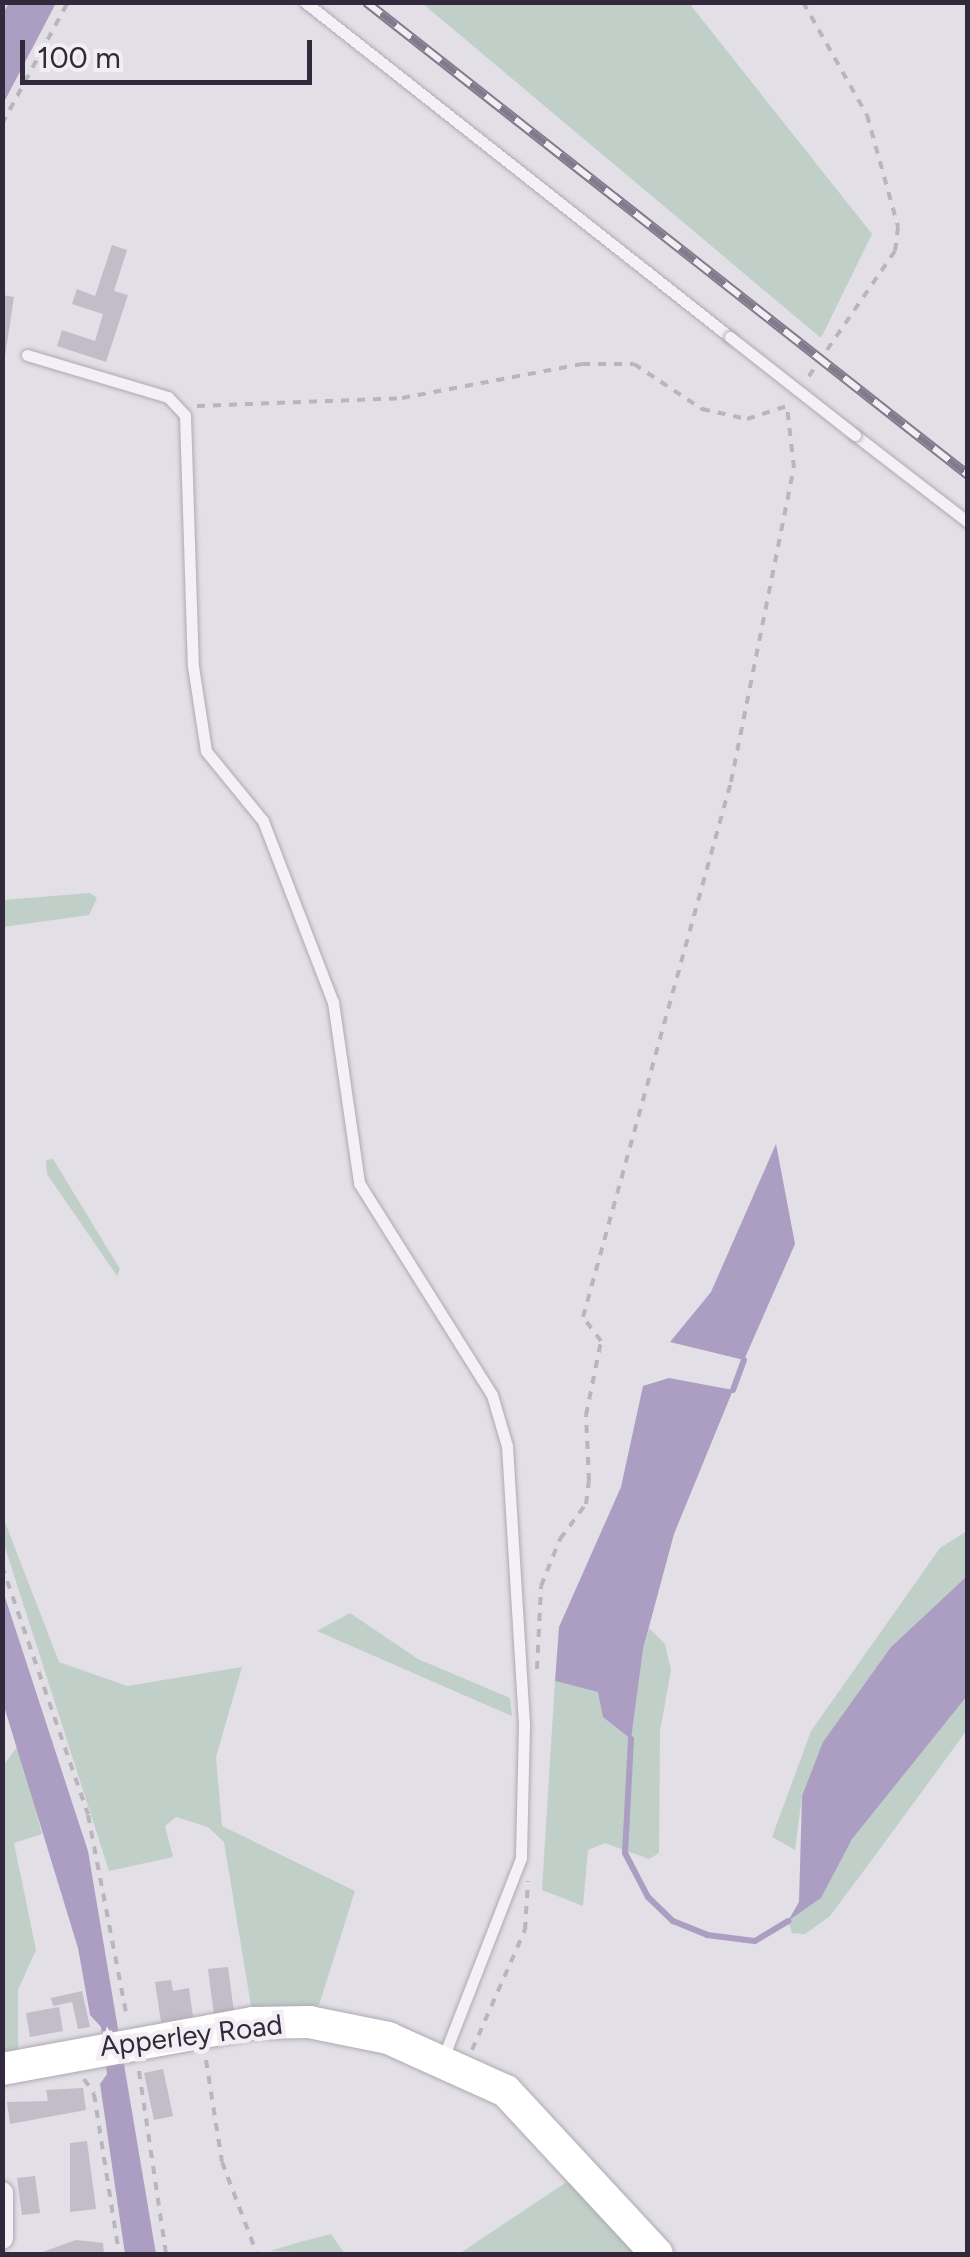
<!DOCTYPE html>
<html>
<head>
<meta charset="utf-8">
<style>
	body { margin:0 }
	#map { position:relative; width:970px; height:2257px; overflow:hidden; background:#e2dfe6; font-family:Figtree,sans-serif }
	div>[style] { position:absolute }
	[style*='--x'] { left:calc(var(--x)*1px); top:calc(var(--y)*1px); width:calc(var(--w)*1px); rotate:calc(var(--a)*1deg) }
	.green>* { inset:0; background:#c1cfc9 }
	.water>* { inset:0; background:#ab9ec2 }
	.stream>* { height:6px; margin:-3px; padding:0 3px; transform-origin:3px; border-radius:3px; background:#ab9ec2 }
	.building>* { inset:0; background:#c2bdc8 }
	.path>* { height:4px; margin-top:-2px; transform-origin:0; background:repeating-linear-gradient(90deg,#b9b5be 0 8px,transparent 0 16px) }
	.roads { filter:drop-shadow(0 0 2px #ada9b3) drop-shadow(0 0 2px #ada9b3) }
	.lane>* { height:11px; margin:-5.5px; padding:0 5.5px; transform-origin:5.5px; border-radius:5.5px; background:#f3f1f5 }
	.street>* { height:22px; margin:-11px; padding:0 11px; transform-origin:11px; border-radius:11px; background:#f3f1f5 }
	.secondary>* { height:32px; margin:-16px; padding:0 16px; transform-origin:16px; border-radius:16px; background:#fff }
	.rail>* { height:10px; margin-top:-5px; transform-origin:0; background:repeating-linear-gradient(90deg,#f1eef4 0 19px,#837a8e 0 38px); box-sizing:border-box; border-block:2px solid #837a8e }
	.bridges { filter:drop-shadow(0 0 2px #ada9b3) drop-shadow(0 0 2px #ada9b3) }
	.lane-bridge>* { height:11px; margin:-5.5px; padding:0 5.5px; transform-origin:5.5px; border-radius:5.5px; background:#f3f1f5 }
	span { translate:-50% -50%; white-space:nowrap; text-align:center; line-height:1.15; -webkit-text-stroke:9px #f1eef4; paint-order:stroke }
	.street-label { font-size:28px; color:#322a3c }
	.frame { position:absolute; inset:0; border:5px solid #322a3c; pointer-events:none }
	.scale { position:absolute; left:20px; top:40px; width:292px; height:45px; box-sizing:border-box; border:5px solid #322a3c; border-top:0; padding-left:12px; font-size:30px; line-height:35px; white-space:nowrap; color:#322a3c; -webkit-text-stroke:8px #f1eef4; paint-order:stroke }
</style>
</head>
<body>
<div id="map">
	<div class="green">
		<div style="clip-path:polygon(422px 3px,689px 3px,872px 234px,821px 338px)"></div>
		<div style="clip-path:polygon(90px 893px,97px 898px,89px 915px,3px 927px,3px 900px)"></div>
		<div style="clip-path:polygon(53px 1159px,120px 1269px,117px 1276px,47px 1174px,46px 1160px)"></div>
		<div style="clip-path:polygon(3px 1517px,59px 1662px,127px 1686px,242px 1667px,216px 1757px,222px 1826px,355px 1891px,319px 2005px,252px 2012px,224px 1842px,208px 1827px,176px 1817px,165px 1826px,173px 1857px,109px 1871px,3px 1541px)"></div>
		<div style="clip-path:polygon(967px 1531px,967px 1576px,891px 1647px,802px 1796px,795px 1850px,772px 1837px,811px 1731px,940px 1548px)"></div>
		<div style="clip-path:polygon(350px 1613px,418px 1659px,510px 1698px,512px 1716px,317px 1631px)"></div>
		<div style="clip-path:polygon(649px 1628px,665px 1644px,671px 1670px,660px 1731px,659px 1853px,649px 1859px,605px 1843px,588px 1850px,583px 1906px,542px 1890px,555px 1681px,598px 1692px,643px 1649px)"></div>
		<div style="clip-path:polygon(967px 1696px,967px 1730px,874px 1857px,830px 1916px,805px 1934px,792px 1933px,788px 1921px,821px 1898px,851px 1839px)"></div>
		<div style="clip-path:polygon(18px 1746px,42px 1834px,14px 1843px,36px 1950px,18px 1990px,18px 2055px,3px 2057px,2px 1767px)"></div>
		<div style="clip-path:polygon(571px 2179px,635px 2254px,459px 2254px)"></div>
		<div style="clip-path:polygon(331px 2234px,345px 2254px,270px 2251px,300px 2242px)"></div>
	</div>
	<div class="water">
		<div style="clip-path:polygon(9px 3px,56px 3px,3px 104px,3px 13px)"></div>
		<div style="clip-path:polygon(776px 1144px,795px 1244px,744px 1360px,670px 1342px,711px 1292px)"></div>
		<div style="clip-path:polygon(669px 1378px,733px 1390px,674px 1534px,643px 1649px,631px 1739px,603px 1717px,598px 1692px,555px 1681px,559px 1627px,621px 1487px,643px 1386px)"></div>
		<div style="clip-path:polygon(967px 1576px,967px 1696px,852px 1839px,821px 1898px,788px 1921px,799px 1902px,802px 1796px,823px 1742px,891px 1647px)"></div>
		<div style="clip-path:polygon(2px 1588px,88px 1851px,156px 2254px,125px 2254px,100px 2084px,107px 2074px,101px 2027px,90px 2015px,78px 1948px,3px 1703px)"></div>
	</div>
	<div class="stream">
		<div style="--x:733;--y:1390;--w:32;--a:-70"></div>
		<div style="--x:631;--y:1739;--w:114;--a:93"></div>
		<div style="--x:625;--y:1853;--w:50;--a:62.4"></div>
		<div style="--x:648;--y:1897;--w:35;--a:44"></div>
		<div style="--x:673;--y:1921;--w:37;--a:22"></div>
		<div style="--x:707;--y:1935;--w:48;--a:7.1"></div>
		<div style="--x:755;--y:1941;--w:39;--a:-31"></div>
	</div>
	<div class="building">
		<div style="clip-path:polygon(112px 245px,127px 250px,114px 291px,128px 295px,106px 362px,57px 346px,62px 330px,95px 341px,103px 314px,72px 304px,77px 289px,95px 296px)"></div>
		<div style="clip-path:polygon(2px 295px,14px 297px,5px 356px,2px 355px)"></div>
		<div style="clip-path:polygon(228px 1967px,234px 2012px,214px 2015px,208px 1969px)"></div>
		<div style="clip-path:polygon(171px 1980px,173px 1991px,189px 1988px,193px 2017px,161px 2022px,155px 1982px)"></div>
		<div style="clip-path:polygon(82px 1991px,90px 2027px,78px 2029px,72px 2002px,53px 2006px,51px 1998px)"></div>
		<div style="clip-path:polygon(59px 2007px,63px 2031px,30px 2037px,26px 2013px)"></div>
		<div style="clip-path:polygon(163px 2069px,173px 2116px,154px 2120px,144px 2073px)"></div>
		<div style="clip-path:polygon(83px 2088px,86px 2110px,10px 2124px,7px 2102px,48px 2101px,46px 2090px)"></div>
		<div style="clip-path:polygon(87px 2141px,96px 2209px,70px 2212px,70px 2143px)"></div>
		<div style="clip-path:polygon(35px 2176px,40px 2213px,22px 2215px,17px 2178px)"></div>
		<div style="clip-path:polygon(76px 2240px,103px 2243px,104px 2254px,37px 2254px)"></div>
	</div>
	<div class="path">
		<div style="--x:803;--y:2;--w:130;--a:60.5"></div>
		<div style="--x:867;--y:115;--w:116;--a:74.5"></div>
		<div style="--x:898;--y:227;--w:24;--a:97"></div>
		<div style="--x:895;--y:251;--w:155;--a:124.5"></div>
		<div style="--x:2;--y:124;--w:139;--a:-61.6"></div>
		<div style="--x:197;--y:406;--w:205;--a:-2.2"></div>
		<div style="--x:402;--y:398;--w:183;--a:-10.7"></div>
		<div style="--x:582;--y:364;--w:52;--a:0"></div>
		<div style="--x:634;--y:364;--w:82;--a:33.5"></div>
		<div style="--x:702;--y:409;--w:46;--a:12.5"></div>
		<div style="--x:747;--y:419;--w:42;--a:-18"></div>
		<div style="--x:2;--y:1566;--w:263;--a:70.9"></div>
		<div style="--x:88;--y:1815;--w:207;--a:79.1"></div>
		<div style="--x:537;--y:1669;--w:83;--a:-87.2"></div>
		<div style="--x:541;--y:1586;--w:51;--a:-68"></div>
		<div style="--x:560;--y:1539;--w:44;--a:-53.4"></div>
		<div style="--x:586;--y:1504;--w:23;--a:-83"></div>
		<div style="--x:589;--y:1481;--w:66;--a:-92.6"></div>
		<div style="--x:586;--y:1415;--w:76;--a:-78.5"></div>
		<div style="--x:601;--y:1341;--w:30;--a:-127"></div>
		<div style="--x:583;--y:1317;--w:555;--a:-74.54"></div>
		<div style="--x:731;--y:782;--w:320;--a:-78.7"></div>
		<div style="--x:794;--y:468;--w:61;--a:-96.5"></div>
		<div style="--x:472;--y:2050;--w:131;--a:-66.2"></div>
		<div style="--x:525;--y:1930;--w:49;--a:-86.5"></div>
		<div style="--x:206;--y:2060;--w:103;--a:81.1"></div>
		<div style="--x:222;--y:2162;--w:98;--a:69.2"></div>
		<div style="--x:139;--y:2071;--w:185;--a:81.6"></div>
		<div style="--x:84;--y:2079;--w:18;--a:56"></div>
		<div style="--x:94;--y:2094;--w:162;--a:81.1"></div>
	</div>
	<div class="roads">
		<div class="lane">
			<div style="--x:305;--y:2;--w:541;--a:38.25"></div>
			<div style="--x:27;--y:355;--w:147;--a:16.6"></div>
			<div style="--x:168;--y:397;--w:25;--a:47"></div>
			<div style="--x:185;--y:415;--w:251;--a:88.2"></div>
			<div style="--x:193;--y:666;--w:86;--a:81.3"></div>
			<div style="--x:206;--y:751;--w:90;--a:50.8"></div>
			<div style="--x:263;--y:821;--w:194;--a:68.9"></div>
			<div style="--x:333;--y:1002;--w:183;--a:81.8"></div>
			<div style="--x:359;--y:1183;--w:250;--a:57.9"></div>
			<div style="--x:492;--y:1395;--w:53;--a:73.6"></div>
			<div style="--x:507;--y:1446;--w:279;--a:86.5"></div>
			<div style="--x:524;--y:1724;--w:134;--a:91.3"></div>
			<div style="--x:521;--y:1858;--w:215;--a:111.3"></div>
			<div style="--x:855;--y:435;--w:143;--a:37.6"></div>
		</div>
		<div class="street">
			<div style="--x:2;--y:2193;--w:45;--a:90"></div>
		</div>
		<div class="secondary">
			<div style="--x:2;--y:2069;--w:255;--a:-10.4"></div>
			<div style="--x:253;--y:2023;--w:56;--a:-1"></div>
			<div style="--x:309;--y:2022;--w:81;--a:11.4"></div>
			<div style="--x:388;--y:2038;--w:129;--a:24.2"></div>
			<div style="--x:506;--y:2091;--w:222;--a:47.2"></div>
		</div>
	</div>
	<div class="rail">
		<div style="--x:366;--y:2;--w:766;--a:38.16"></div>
	</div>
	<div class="bridges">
		<div class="lane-bridge">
			<div style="--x:730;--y:337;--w:159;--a:38.1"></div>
		</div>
	</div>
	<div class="street-label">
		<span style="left:191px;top:2035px;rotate:-7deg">Apperley Road</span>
	</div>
	<div class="frame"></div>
	<div class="scale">100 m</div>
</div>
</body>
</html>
